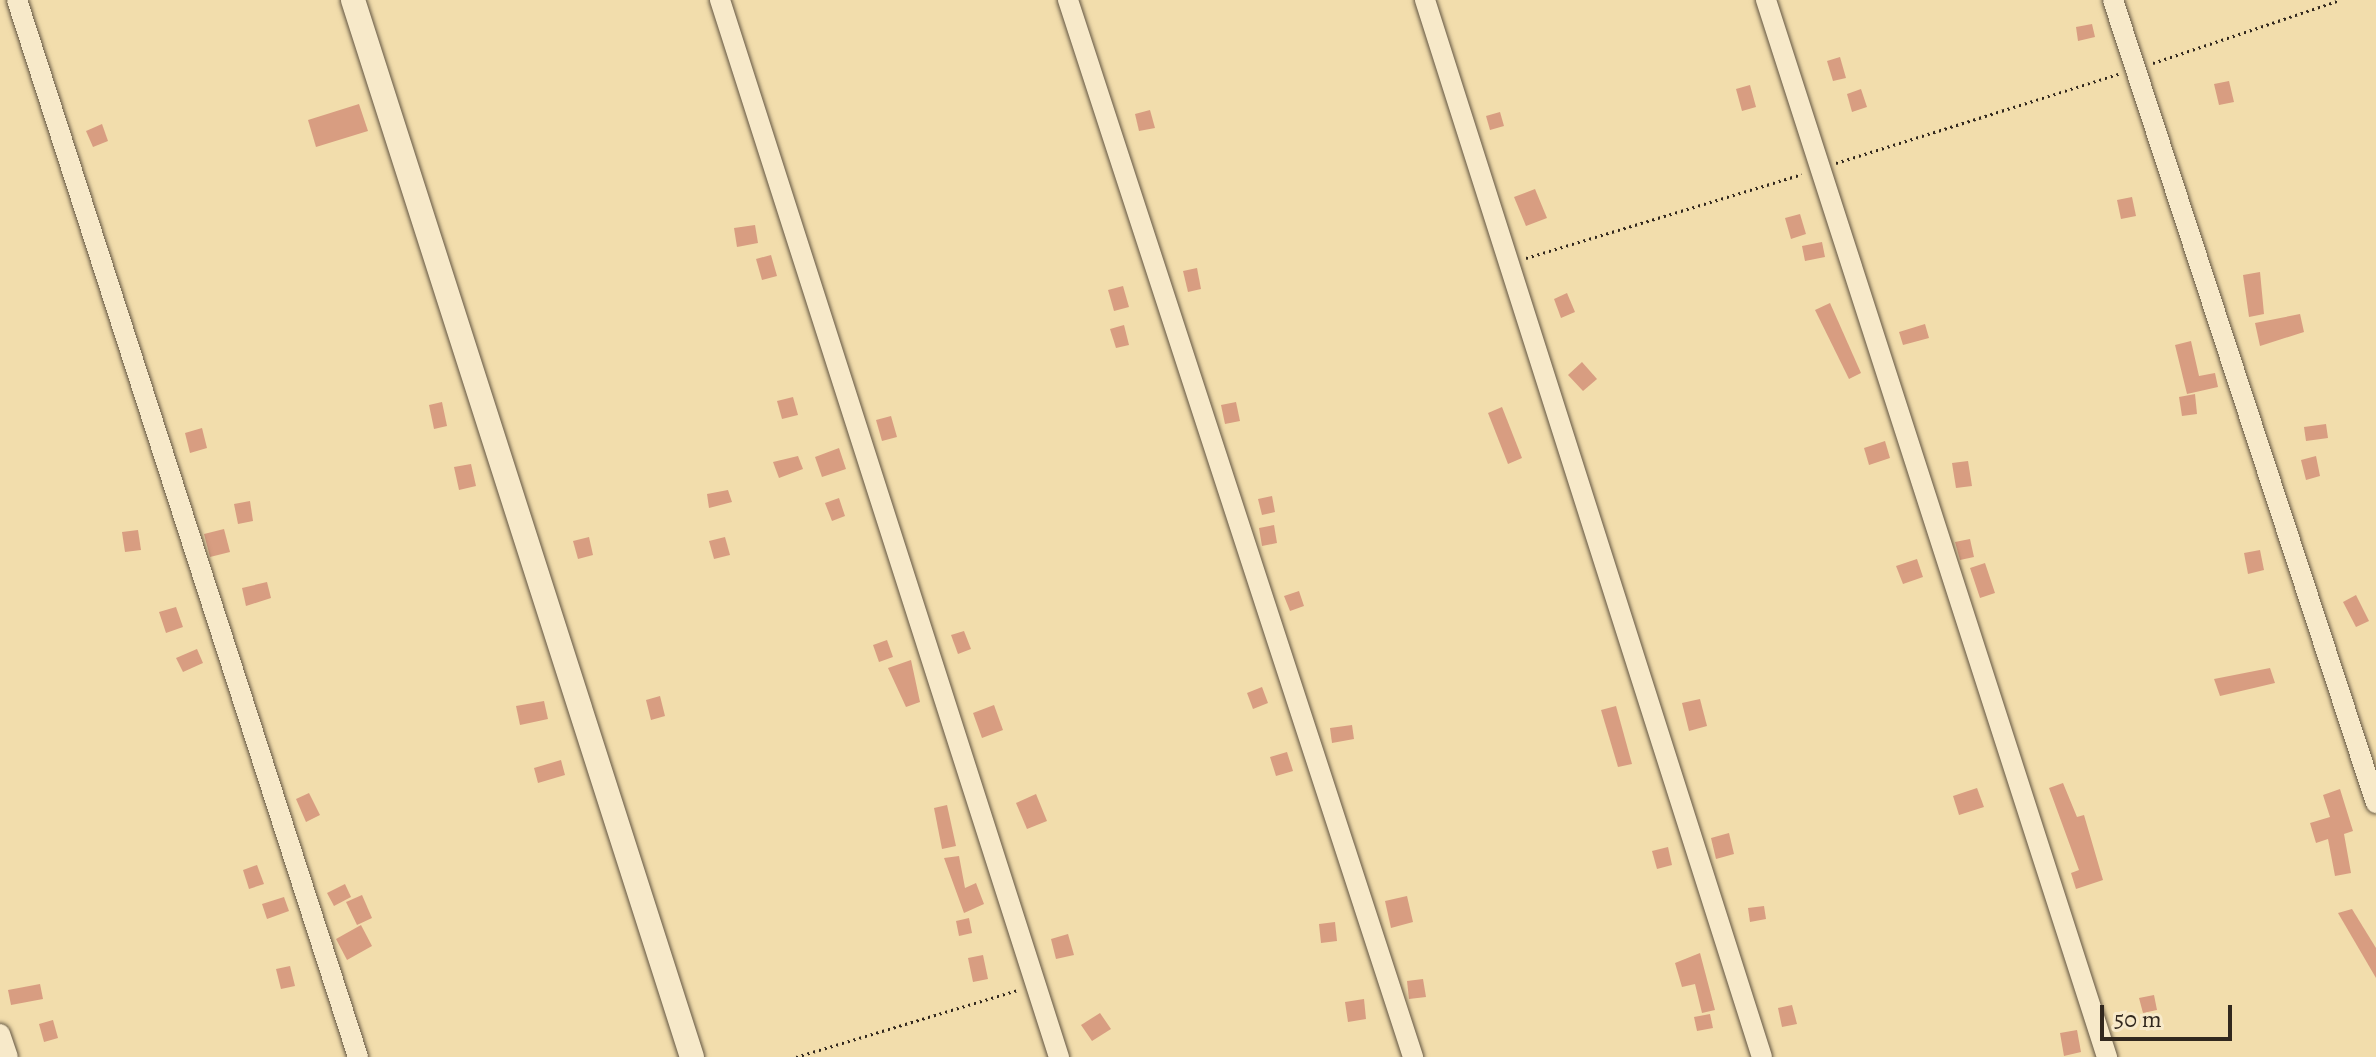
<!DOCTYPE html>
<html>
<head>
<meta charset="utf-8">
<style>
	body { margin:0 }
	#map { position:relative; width:2376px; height:1057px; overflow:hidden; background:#f2ddac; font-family:Alegreya,serif }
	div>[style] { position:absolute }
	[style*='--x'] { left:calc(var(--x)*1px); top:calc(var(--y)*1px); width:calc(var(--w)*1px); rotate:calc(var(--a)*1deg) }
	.building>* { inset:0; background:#d89d81 }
	.path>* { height:3px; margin-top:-1.5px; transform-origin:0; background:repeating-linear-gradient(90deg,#32281e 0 2px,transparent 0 6px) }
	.roads { filter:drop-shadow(0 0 2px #625542) drop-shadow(0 0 2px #625542) }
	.minor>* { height:20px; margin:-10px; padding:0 10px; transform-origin:10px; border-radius:10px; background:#f7e9c9 }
	.tertiary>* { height:24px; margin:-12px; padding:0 12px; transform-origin:12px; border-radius:12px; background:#f7e9c9 }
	span { translate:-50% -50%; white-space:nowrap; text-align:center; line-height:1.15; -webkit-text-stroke:6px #f7e9c9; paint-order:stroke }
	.scale { position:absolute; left:2100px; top:1005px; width:132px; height:36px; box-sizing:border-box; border:4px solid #32281e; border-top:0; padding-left:10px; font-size:24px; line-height:28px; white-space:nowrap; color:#32281e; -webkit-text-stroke:6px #f7e9c9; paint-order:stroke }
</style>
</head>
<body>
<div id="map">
	<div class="building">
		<div style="clip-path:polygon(2092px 24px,2095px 37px,2078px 41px,2076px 27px)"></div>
		<div style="clip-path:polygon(1840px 57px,1846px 78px,1833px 81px,1827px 61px)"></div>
		<div style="clip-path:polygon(2229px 81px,2234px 102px,2219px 105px,2214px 84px)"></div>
		<div style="clip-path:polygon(1750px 85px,1756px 107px,1742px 111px,1736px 89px)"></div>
		<div style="clip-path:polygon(1861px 89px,1867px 107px,1852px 112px,1847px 94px)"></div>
		<div style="clip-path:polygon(359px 104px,368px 131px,316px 147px,308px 120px)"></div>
		<div style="clip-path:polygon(1150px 110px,1155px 128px,1139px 131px,1135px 114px)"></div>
		<div style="clip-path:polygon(1500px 112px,1504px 126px,1490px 130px,1486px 116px)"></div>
		<div style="clip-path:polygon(102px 124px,108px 141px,93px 147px,86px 131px)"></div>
		<div style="clip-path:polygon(1535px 189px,1547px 218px,1526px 226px,1514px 197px)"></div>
		<div style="clip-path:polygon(2132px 197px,2136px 216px,2121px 219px,2117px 200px)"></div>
		<div style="clip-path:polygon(1800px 214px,1806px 234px,1791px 239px,1785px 218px)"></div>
		<div style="clip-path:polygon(755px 225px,758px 243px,737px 247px,734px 228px)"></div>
		<div style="clip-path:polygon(1822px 242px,1825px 257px,1805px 261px,1802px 246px)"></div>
		<div style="clip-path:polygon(771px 255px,777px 276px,762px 280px,756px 259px)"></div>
		<div style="clip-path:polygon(1197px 268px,1201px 289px,1188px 292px,1183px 271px)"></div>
		<div style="clip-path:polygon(2260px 272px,2264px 314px,2249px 317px,2243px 275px)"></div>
		<div style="clip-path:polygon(1123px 286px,1129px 307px,1114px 311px,1108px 290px)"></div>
		<div style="clip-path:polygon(1567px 293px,1575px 312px,1561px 318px,1554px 299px)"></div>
		<div style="clip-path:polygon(1830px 303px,1861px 373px,1849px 379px,1815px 310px)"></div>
		<div style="clip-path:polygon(2300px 314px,2304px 332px,2260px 346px,2255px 323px)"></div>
		<div style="clip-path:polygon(1925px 324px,1929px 338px,1903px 345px,1899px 332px)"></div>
		<div style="clip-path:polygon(1124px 325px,1129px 345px,1116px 348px,1110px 329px)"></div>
		<div style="clip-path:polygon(2191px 341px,2199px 376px,2215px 373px,2218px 387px,2187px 394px,2175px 345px)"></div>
		<div style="clip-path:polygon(1582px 362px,1597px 379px,1583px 391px,1568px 375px)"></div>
		<div style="clip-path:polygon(2195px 394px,2197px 414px,2182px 416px,2179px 397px)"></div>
		<div style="clip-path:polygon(793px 397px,798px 415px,782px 419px,777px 401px)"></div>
		<div style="clip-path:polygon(442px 402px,447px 426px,434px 429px,429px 405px)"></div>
		<div style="clip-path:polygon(1236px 402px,1240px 421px,1225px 424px,1221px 405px)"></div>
		<div style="clip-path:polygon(1502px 407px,1522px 458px,1508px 464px,1488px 413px)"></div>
		<div style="clip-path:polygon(891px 416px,897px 437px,882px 441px,876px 420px)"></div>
		<div style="clip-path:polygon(2326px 424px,2328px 438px,2306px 441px,2304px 427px)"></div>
		<div style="clip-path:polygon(202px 428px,207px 448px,190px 453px,185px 433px)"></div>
		<div style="clip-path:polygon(1885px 441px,1890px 458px,1869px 465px,1864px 448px)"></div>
		<div style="clip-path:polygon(839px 448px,846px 469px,822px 477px,815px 457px)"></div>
		<div style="clip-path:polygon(798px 456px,803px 469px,779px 478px,773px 462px)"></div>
		<div style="clip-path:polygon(2316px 456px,2320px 476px,2306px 480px,2301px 460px)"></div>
		<div style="clip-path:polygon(1968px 461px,1972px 486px,1956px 488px,1952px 463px)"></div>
		<div style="clip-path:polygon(471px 464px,476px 486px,459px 490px,454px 467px)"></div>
		<div style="clip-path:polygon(728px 490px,732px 502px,709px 508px,707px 494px)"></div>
		<div style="clip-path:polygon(1272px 496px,1275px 512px,1262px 515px,1258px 499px)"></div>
		<div style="clip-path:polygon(839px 498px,845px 516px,832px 521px,825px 503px)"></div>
		<div style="clip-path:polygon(250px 501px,253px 521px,238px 524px,234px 504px)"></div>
		<div style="clip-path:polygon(1274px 525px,1277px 543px,1262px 546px,1259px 528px)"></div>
		<div style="clip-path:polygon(224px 529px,230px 552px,210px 557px,204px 534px)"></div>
		<div style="clip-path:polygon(138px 530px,141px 550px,125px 552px,122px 532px)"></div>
		<div style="clip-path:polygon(589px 537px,593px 555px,578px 559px,573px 541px)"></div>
		<div style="clip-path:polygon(725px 537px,730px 555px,714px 559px,709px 541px)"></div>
		<div style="clip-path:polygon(1970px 539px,1974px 557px,1960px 560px,1955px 542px)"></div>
		<div style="clip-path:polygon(2260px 550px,2264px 570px,2248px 574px,2244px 553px)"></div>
		<div style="clip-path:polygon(1917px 559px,1923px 577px,1903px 584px,1896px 566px)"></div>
		<div style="clip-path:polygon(1985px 563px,1995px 593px,1980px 598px,1970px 568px)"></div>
		<div style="clip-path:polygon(267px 582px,271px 598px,246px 606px,242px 588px)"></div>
		<div style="clip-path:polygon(1299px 591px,1304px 606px,1290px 611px,1284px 596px)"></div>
		<div style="clip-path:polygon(2356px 595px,2369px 621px,2356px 627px,2343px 602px)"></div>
		<div style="clip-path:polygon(176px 607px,183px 627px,166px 633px,159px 612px)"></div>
		<div style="clip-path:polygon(964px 631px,971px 649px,958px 654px,951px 635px)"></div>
		<div style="clip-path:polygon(887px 640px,893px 657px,879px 662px,873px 645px)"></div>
		<div style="clip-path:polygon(197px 649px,203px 663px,183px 672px,176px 658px)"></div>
		<div style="clip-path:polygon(911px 660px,920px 702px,906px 707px,888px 668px)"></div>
		<div style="clip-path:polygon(2270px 668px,2275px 683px,2220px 696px,2214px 679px)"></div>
		<div style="clip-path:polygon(1262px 687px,1268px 703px,1253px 709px,1247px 693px)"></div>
		<div style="clip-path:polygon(660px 696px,665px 716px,651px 720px,646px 700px)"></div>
		<div style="clip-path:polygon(1700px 699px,1707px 726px,1689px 731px,1682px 703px)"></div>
		<div style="clip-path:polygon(544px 701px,548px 719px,520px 725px,516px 706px)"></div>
		<div style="clip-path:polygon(994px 705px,1003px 730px,982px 738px,973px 713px)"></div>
		<div style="clip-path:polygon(1616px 706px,1632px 764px,1618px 767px,1601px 710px)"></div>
		<div style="clip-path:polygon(1352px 725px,1354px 739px,1332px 743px,1330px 728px)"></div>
		<div style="clip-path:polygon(1287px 752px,1293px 771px,1276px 776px,1270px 757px)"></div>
		<div style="clip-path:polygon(561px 760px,565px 775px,538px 783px,534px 768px)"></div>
		<div style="clip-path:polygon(2063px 783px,2077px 817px,2084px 815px,2103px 880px,2076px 889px,2071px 873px,2079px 870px,2049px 788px)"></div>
		<div style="clip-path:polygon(1977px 788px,1984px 807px,1959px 815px,1953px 796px)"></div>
		<div style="clip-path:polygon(2340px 789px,2353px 831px,2344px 834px,2351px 873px,2335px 876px,2328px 839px,2316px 843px,2310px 823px,2330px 817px,2323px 795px)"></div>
		<div style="clip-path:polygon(309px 793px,320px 815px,306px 822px,296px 799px)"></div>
		<div style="clip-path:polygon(1036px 794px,1047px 821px,1027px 829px,1016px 803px)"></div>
		<div style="clip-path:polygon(947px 805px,956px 846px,942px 849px,934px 808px)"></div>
		<div style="clip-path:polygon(1729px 833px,1734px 854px,1716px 859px,1711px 838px)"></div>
		<div style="clip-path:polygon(1668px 847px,1672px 865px,1657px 869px,1652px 851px)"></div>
		<div style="clip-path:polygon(959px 856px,965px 888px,976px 883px,984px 904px,964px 913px,944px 858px)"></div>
		<div style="clip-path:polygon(257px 865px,264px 884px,249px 889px,243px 870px)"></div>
		<div style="clip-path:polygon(345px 884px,351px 897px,334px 906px,327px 893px)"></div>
		<div style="clip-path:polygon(362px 895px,372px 918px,357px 925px,346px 902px)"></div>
		<div style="clip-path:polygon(1407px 896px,1413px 922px,1391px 928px,1385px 901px)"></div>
		<div style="clip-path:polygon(284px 897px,289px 911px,267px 919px,262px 904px)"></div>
		<div style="clip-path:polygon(1764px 906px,1766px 919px,1750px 922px,1748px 908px)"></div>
		<div style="clip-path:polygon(2352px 909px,2376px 948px,2376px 978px,2338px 913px)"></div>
		<div style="clip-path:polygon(969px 918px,972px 933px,959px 936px,956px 921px)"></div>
		<div style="clip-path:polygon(1335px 922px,1337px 941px,1321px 943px,1319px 924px)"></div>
		<div style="clip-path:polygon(361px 925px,372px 946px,347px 960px,336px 939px)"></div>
		<div style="clip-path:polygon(1068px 934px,1074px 955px,1056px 959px,1051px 939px)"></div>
		<div style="clip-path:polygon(1700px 953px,1715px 1010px,1702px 1013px,1695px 984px,1682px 987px,1675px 963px)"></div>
		<div style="clip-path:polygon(983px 955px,988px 979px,973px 982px,968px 958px)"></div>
		<div style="clip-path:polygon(290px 966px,295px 986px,281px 989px,276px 969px)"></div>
		<div style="clip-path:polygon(1423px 979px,1426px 997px,1409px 999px,1407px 981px)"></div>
		<div style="clip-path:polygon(40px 984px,43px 999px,11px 1005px,8px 990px)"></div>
		<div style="clip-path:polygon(2154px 995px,2157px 1010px,2143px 1013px,2139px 998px)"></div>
		<div style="clip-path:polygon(1364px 999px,1366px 1019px,1348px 1022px,1345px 1002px)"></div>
		<div style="clip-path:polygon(1792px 1005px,1797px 1024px,1782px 1027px,1778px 1008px)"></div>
		<div style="clip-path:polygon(1100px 1013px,1111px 1029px,1092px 1041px,1081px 1025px)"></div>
		<div style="clip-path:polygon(1710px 1014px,1713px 1028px,1697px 1031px,1694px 1017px)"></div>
		<div style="clip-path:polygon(53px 1020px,58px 1038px,44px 1042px,39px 1024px)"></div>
		<div style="clip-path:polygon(2077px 1030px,2081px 1052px,2064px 1056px,2060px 1033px)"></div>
	</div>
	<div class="path">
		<div style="--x:2153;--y:63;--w:197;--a:-18.6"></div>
		<div style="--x:1836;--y:163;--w:297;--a:-17.5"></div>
		<div style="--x:1526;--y:258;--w:288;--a:-16.9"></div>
		<div style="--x:796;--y:1057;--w:232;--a:-16.8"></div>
	</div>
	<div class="roads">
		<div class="minor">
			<div style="--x:17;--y:0;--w:1111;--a:72.12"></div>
			<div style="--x:720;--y:0;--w:1110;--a:72.22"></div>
			<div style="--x:1068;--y:0;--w:1112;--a:71.92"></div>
			<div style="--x:1425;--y:0;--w:1109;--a:72.32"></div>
			<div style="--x:1766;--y:0;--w:1111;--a:72.12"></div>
			<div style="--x:2113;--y:0;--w:845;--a:71.87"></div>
			<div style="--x:0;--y:1034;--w:24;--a:71"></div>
		</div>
		<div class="tertiary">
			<div style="--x:353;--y:0;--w:1110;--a:72.22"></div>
		</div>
	</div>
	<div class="scale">50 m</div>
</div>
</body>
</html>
